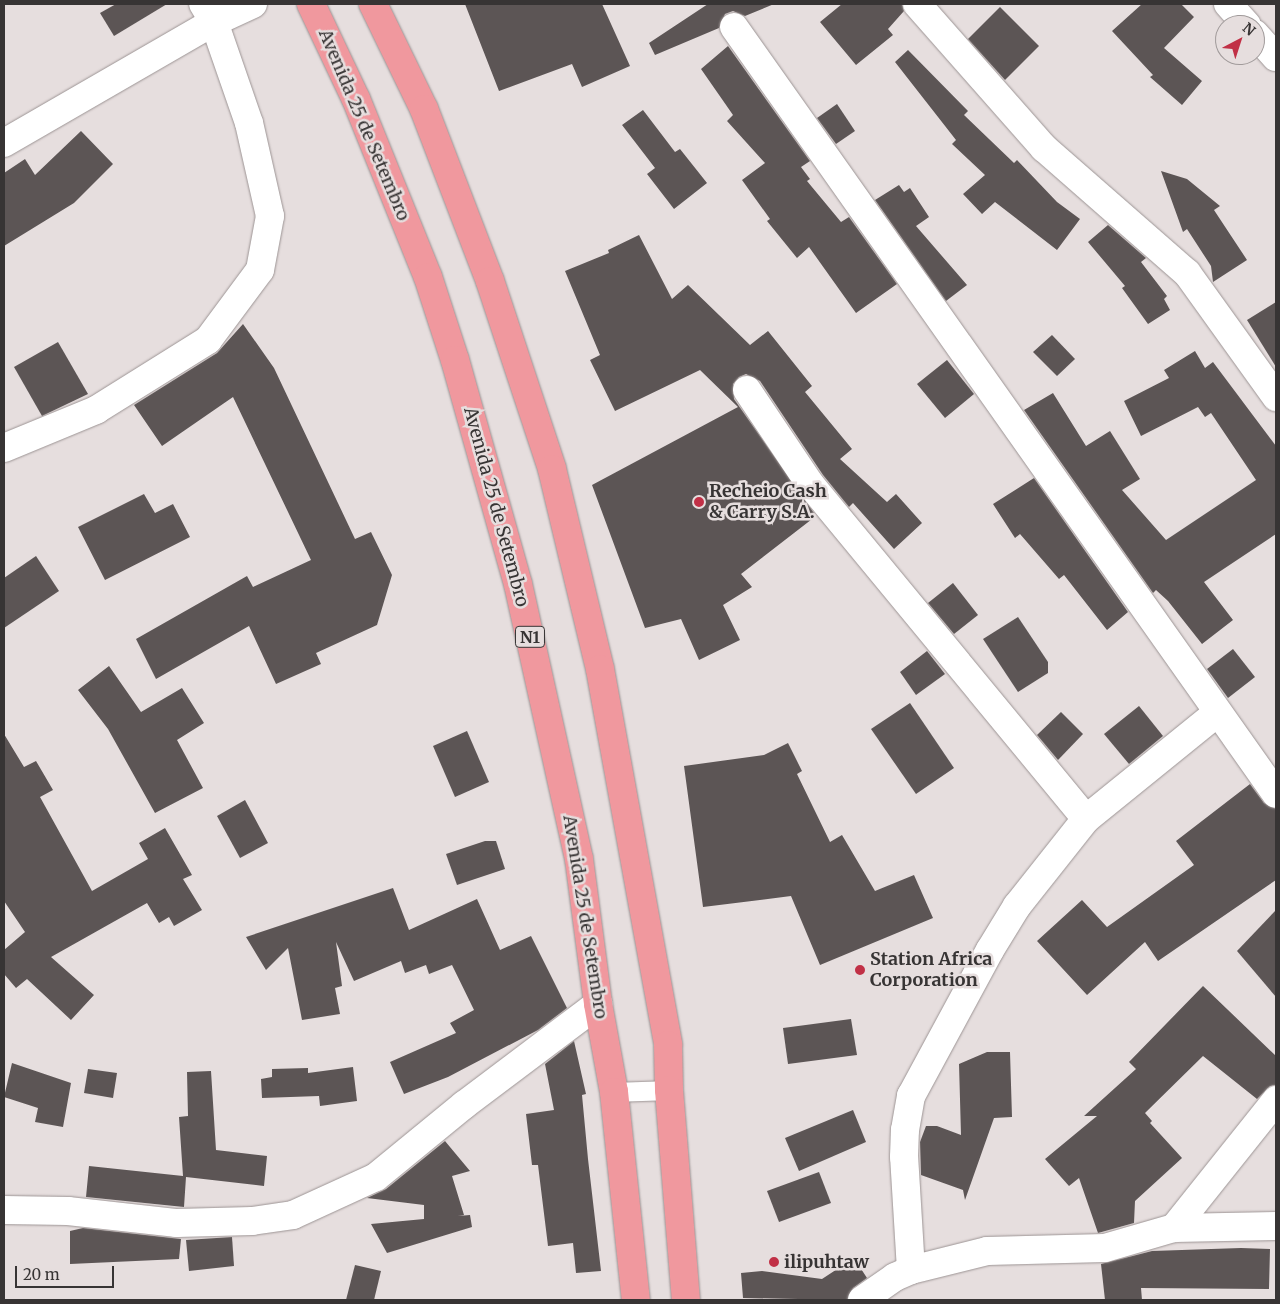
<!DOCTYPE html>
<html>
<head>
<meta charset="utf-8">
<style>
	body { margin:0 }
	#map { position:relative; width:1280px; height:1304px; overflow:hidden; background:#e6dede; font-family:Merriweather,serif }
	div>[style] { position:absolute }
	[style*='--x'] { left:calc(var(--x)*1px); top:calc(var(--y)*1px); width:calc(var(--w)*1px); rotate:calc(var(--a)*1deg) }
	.building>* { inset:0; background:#5c5555 }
	.roads { filter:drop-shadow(0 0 1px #9c9494) drop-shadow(0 0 1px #9c9494) }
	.service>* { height:19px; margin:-9.5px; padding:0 9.5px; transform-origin:9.5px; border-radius:9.5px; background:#fff }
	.minor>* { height:28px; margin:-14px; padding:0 14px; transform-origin:14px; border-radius:14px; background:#fff }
	.trunk>* { height:28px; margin:-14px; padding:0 14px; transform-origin:14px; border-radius:14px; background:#f0989e }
	.dots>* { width:14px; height:14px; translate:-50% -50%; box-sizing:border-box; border:2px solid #e6dede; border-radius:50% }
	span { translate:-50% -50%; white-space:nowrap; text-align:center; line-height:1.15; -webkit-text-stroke:5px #e6dede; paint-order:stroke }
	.shield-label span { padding:1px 4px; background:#e6dede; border:1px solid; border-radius:4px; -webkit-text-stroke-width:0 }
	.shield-label { font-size:16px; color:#373434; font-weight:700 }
	.street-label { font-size:18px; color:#373434 }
	.poi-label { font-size:18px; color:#373434; font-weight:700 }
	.left { translate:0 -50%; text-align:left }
	.frame { position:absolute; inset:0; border:5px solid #373434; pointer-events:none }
	.north { position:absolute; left:1215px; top:15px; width:50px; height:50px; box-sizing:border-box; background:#e6dede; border:1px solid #a09a9a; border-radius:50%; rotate:40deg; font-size:14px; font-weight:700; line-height:20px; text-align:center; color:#373434 }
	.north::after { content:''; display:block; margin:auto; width:18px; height:22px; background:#c13046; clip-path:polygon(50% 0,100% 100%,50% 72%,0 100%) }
	.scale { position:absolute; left:15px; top:1266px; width:99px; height:22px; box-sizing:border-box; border:2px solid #373434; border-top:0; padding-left:6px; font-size:15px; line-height:18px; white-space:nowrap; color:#373434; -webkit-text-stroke:4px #e6dede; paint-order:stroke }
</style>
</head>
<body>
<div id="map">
	<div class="building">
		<div style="clip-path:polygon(116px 4px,167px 4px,114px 36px,100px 13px)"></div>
		<div style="clip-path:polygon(465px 4px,602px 4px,630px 66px,582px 87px,572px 64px,499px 91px)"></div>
		<div style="clip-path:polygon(708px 4px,774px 4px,745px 16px,733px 11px,725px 14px,719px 28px,655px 55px,649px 43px)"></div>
		<div style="clip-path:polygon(842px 4px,902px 4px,904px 11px,888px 29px,893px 35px,856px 65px,820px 22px)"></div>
		<div style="clip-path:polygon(1142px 4px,1181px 4px,1194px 17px,1164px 48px,1202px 81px,1182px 105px,1150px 77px,1153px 75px,1112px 31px)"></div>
		<div style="clip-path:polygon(1000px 7px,1039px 46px,1005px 80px,968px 39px)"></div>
		<div style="clip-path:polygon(728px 46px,810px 161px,801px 167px,810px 179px,807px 181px,841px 222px,849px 217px,897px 284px,856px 313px,809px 247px,797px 258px,767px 221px,770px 219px,742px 180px,765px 163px,727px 121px,733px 115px,701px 69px)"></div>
		<div style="clip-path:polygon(908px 50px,968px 111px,964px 115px,1014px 163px,1017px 160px,1057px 202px,1080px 219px,1057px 250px,995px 202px,982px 214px,963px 194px,985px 175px,952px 144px,956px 140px,895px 62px)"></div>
		<div style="clip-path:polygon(837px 104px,855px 131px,836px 144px,817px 118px)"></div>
		<div style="clip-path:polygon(643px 110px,675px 152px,680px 149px,707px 183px,674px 209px,647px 174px,655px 168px,622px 125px)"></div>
		<div style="clip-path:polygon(81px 131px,113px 164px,74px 203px,4px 246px,4px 173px,25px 159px,35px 175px)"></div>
		<div style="clip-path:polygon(1161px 171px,1187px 179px,1220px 206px,1214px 210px,1247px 260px,1213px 282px,1211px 266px,1187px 229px,1183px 232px)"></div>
		<div style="clip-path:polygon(899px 185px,904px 192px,910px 188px,929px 217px,916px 226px,967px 285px,946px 301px,875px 200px)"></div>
		<div style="clip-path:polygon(1108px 225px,1146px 258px,1141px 262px,1167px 296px,1164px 299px,1170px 310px,1148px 324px,1122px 288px,1125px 286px,1088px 242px)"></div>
		<div style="clip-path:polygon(639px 235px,672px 299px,688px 285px,750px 345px,768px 331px,812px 386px,805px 392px,852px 449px,840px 459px,887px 502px,896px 494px,922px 523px,894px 549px,853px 503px,849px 507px,823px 475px,760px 381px,746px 374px,739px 377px,733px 384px,734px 399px,816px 516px,741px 574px,752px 587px,723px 605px,740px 640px,699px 660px,681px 619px,645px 628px,592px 485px,738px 407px,700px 370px,615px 411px,590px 360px,600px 355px,565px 271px,609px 253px,608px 250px)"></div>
		<div style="clip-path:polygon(1276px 302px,1276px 367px,1247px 320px)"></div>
		<div style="clip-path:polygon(243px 324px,274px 368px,355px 539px,371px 532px,392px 575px,377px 625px,316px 653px,321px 664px,276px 684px,249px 626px,156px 679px,136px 639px,247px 576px,253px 587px,311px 560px,233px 397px,162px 446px,134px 405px,217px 353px)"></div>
		<div style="clip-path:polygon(1052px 335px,1075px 359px,1057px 376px,1033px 352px)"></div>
		<div style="clip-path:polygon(58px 342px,88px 394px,42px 416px,14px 367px)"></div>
		<div style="clip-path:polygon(1195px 351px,1205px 368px,1213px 362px,1276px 446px,1276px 534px,1204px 582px,1233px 620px,1202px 644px,1168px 601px,1156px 590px,1153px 593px,1024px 410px,1053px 393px,1086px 446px,1110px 431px,1140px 479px,1122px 490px,1166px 540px,1256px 480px,1211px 413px,1205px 417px,1198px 407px,1141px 436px,1124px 401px,1169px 378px,1164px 370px)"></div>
		<div style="clip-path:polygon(947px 360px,974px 394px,945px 418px,917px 384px)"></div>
		<div style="clip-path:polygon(1034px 478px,1128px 612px,1107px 630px,1064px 575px,1059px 579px,1020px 534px,1015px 538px,993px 504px)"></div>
		<div style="clip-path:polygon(144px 494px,155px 513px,173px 504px,190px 537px,105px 580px,78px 527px)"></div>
		<div style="clip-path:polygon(36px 556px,59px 591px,4px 628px,4px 578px)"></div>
		<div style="clip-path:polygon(953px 583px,978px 615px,954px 634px,928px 603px)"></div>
		<div style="clip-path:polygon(1018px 617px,1048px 662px,1048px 673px,1018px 692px,983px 639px)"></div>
		<div style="clip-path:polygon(1233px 649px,1255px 677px,1228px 698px,1207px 669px)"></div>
		<div style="clip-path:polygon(927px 651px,945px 674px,916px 695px,900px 672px)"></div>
		<div style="clip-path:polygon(109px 666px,141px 712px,182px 688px,204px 723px,177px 740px,203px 788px,155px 813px,108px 729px,78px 690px)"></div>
		<div style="clip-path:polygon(910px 703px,954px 768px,916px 794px,871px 729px)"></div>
		<div style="clip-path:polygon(1139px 706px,1163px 736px,1129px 764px,1104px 734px)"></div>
		<div style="clip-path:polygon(1061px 712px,1083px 734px,1058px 760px,1037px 735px)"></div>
		<div style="clip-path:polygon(467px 731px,489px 782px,455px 797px,433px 746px)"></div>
		<div style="clip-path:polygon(4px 734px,24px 767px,36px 761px,53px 790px,40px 797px,92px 891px,148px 859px,139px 843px,165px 828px,192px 875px,183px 879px,202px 910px,174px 926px,169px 917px,159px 923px,147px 903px,51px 957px,94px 995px,71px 1020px,27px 979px,16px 988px,4px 974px,4px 950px,25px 932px,4px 901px)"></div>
		<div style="clip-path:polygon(788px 743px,802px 771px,797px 774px,830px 842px,842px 835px,875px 891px,914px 875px,933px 918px,820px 965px,791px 896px,703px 907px,684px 766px,764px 755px)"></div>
		<div style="clip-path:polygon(1250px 784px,1264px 803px,1276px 809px,1276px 880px,1158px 961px,1145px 942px,1087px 995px,1037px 941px,1082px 900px,1107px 927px,1194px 865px,1176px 841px)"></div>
		<div style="clip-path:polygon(245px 800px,268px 843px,240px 858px,217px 816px)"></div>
		<div style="clip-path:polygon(485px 841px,496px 841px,505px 869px,457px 885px,446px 854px)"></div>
		<div style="clip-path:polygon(393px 888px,409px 930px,477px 899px,500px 950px,531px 936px,567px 1008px,538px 1030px,448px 1077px,404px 1094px,390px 1062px,456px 1033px,450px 1023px,474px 1010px,452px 965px,429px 974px,426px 965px,405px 973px,401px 961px,354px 981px,336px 942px,342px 986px,335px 988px,340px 1014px,302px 1020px,288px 948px,266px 970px,246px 937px)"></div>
		<div style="clip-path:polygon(1276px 910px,1276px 997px,1237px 951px)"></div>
		<div style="clip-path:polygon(1203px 986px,1276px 1056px,1276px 1085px,1270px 1086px,1257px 1099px,1203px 1056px,1145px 1113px,1152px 1121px,1150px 1123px,1182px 1158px,1135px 1201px,1134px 1223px,1098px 1233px,1079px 1178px,1069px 1186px,1045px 1159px,1097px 1116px,1084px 1116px,1136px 1069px,1129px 1062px)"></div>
		<div style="clip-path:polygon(851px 1019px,857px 1055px,788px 1064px,783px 1028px)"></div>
		<div style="clip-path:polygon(574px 1041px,586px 1094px,582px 1095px,588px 1159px,601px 1271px,576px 1273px,573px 1243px,548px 1246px,538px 1165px,532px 1165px,526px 1114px,554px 1110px,545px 1064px)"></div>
		<div style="clip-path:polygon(987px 1052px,1010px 1052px,1012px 1117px,994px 1118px,965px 1200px,963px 1190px,921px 1175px,920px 1142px,926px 1126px,937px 1126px,961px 1135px,959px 1064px)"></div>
		<div style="clip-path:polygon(12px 1063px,71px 1083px,63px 1127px,35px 1122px,38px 1108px,4px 1097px)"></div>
		<div style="clip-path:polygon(353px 1067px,357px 1101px,320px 1106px,319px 1096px,262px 1098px,261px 1079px,272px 1077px,272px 1069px,308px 1068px,308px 1073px)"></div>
		<div style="clip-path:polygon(88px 1069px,117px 1073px,113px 1098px,84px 1093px)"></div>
		<div style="clip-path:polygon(211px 1071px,216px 1150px,267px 1156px,264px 1186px,186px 1177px,184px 1207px,86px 1197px,89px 1166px,183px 1176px,179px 1117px,188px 1116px,187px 1072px)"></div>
		<div style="clip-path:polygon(853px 1110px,866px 1142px,799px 1171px,785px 1138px)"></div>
		<div style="clip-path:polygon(445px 1141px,470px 1171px,452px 1176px,464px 1215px,458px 1216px,470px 1215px,472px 1227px,387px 1253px,371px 1224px,424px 1219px,424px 1205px,367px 1198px,386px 1189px)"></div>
		<div style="clip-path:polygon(819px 1172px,831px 1203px,779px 1222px,767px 1191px)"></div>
		<div style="clip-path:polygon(83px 1228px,181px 1239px,179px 1259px,70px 1264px,70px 1231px)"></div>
		<div style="clip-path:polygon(232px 1237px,234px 1266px,189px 1271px,186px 1240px)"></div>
		<div style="clip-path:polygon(1241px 1248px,1270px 1249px,1269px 1289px,1141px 1288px,1142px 1300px,1105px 1300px,1101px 1264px,1152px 1251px)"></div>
		<div style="clip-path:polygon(854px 1258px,867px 1278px,853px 1288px,847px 1300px,743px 1298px,741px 1273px,762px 1271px,822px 1279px)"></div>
		<div style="clip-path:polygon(355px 1265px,381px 1271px,374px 1300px,346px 1300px)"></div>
	</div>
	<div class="roads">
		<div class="service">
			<div style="--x:614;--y:1092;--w:55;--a:-2.1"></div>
		</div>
		<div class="minor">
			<div style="--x:917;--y:4;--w:192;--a:48.6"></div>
			<div style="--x:1044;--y:148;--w:190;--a:41.2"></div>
			<div style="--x:1187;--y:273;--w:153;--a:54.3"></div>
			<div style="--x:1228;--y:4;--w:28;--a:48"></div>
			<div style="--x:734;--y:27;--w:939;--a:54.75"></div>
			<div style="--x:1255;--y:34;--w:31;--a:48"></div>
			<div style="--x:4;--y:143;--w:242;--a:-30"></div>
			<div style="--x:214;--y:22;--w:43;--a:-24.8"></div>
			<div style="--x:747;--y:390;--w:113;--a:56.2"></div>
			<div style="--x:810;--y:484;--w:434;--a:50.5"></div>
			<div style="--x:4;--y:448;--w:100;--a:-22.4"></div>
			<div style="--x:96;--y:410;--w:132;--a:-32"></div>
			<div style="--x:208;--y:340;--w:87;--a:-53.4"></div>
			<div style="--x:260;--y:270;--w:55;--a:-79.5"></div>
			<div style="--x:270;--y:216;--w:95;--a:-102.7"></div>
			<div style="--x:249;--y:123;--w:107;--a:-109.1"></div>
			<div style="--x:214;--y:22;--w:21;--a:-121"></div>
			<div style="--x:4;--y:1210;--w:64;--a:0.9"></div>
			<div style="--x:68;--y:1211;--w:110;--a:6.3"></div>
			<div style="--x:177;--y:1223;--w:75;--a:-1.5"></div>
			<div style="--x:252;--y:1221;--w:41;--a:-8.3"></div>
			<div style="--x:293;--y:1215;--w:91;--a:-24.6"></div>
			<div style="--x:376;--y:1177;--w:114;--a:-39.3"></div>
			<div style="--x:464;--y:1105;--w:168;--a:-37"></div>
			<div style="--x:1174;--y:1228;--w:164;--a:-51.4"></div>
			<div style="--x:911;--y:1270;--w:113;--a:-93.5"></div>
			<div style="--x:904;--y:1157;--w:27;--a:-88"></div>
			<div style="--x:905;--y:1130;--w:35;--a:-80"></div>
			<div style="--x:911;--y:1096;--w:166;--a:-61.6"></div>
			<div style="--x:990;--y:950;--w:52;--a:-58.5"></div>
			<div style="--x:1017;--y:906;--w:111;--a:-51.6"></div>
			<div style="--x:1086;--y:819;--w:169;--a:-39"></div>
			<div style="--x:862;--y:1300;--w:40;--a:-34.9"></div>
			<div style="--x:895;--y:1277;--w:17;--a:-24"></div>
			<div style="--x:911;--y:1270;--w:78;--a:-14"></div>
			<div style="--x:987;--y:1251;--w:118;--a:-1.5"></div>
			<div style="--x:1105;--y:1248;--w:72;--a:-16.2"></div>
			<div style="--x:1174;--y:1228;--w:102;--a:-1.1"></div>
		</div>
		<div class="trunk">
			<div style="--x:311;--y:4;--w:105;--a:64.7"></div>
			<div style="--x:356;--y:99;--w:192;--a:68"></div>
			<div style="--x:428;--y:277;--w:87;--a:72"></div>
			<div style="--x:455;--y:360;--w:233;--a:74.3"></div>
			<div style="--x:518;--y:584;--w:282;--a:77.5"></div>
			<div style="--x:579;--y:859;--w:146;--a:82.5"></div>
			<div style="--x:598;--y:1004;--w:89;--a:79.7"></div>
			<div style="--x:614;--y:1092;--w:209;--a:84"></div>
			<div style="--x:373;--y:4;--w:117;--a:64.1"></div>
			<div style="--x:424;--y:109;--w:184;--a:69"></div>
			<div style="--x:490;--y:281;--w:198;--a:71.7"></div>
			<div style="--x:552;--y:469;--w:206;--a:76.5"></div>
			<div style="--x:600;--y:669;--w:382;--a:79.7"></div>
			<div style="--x:668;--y:1045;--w:45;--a:88.7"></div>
			<div style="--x:669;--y:1090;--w:211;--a:85.4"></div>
		</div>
	</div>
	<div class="dots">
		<div style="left:699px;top:502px;background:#c13046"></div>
		<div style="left:860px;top:970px;background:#c13046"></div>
		<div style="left:774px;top:1262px;background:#c13046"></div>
	</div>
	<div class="shield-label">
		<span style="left:530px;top:637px">N1</span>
	</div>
	<div class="street-label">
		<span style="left:364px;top:125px;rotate:67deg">Avenida 25 de Setembro</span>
		<span style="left:496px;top:507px;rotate:75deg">Avenida 25 de Setembro</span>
		<span style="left:585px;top:917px;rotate:81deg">Avenida 25 de Setembro</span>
	</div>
	<div class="poi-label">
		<span class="left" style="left:709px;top:502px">Recheio Cash<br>&amp; Carry S.A.</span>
		<span class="left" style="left:870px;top:970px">Station Africa<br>Corporation</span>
		<span class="left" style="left:784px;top:1262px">ilipuhtaw</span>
	</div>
	<div class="frame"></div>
	<div class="north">N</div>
	<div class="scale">20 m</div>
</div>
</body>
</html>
